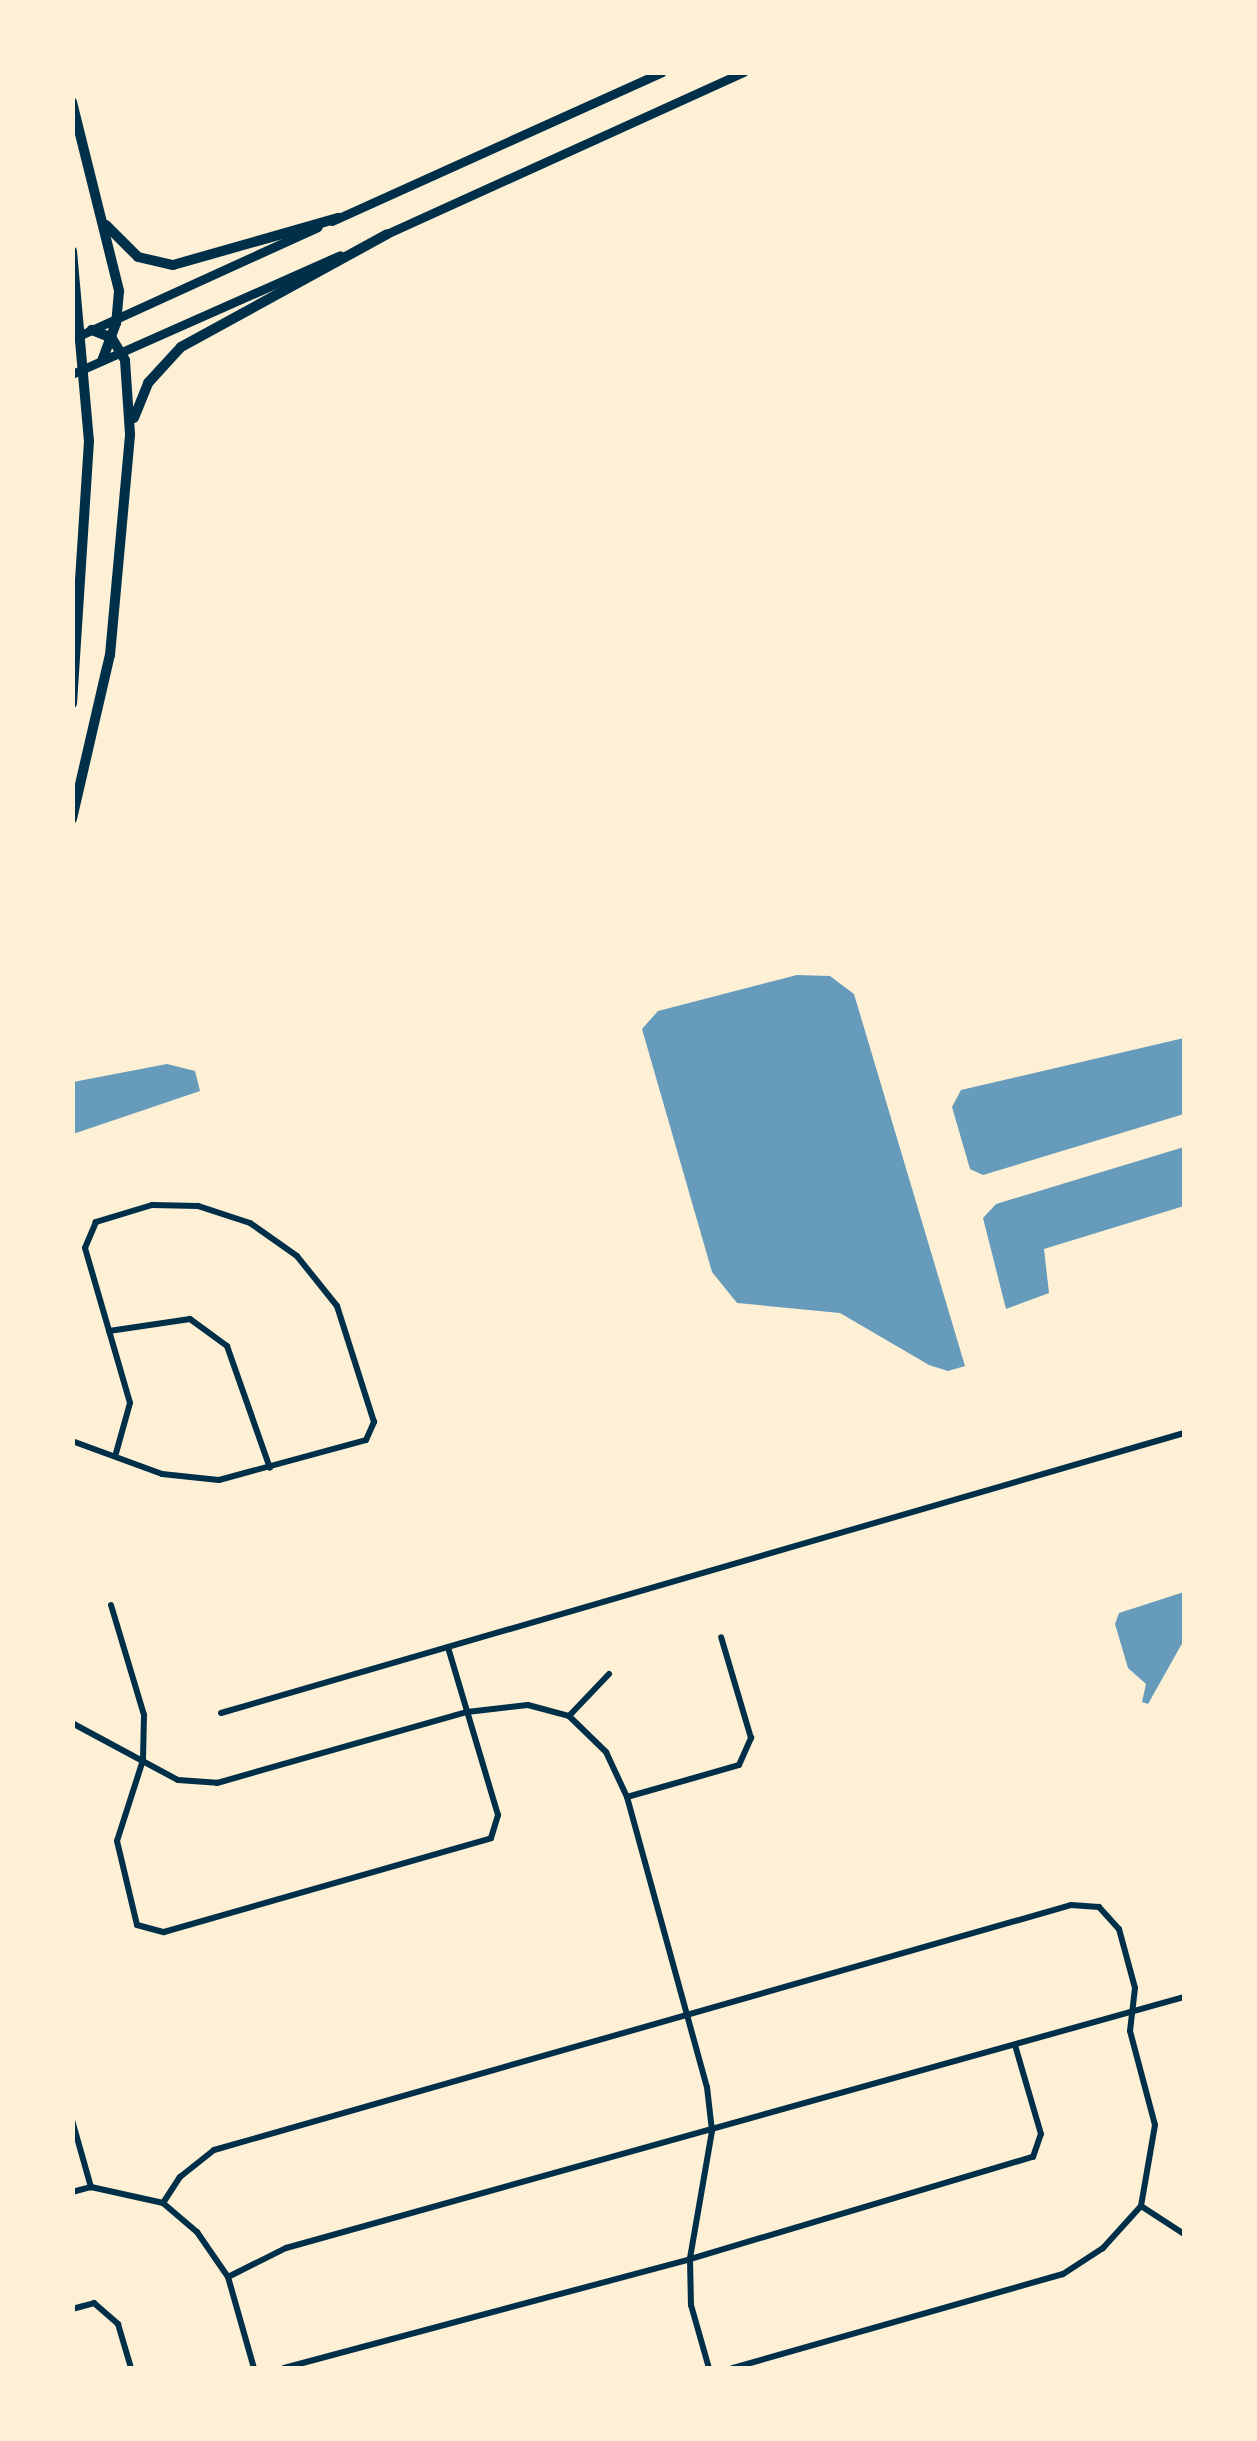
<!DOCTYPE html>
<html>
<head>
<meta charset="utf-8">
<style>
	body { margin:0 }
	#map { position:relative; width:1257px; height:2441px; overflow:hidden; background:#fdf0d5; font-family:"Fira Sans Condensed",sans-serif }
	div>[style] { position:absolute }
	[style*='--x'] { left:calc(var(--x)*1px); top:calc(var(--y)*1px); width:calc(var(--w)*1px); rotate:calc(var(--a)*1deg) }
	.water>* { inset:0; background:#669bbc }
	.minor>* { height:6px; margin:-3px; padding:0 3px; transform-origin:3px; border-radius:3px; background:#003049 }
	.primary>* { height:9px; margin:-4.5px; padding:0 4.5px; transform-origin:4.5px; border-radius:4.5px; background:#003049 }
	.motorway>* { height:10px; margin:-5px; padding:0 5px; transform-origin:5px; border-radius:5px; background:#003049 }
	span { translate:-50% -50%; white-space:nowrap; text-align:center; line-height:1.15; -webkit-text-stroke:8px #fdf0d5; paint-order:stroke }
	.frame { position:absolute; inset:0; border:75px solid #fdf0d5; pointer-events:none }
</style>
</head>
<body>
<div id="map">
	<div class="water">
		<div style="clip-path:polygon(797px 975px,830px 976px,854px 994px,965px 1366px,948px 1371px,929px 1365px,840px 1313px,737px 1303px,712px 1272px,642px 1029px,658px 1011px)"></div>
		<div style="clip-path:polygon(1184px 1038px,1184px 1114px,983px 1175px,970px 1169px,952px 1107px,961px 1090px)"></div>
		<div style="clip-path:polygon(167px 1064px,195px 1071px,200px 1091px,73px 1134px,73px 1082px)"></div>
		<div style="clip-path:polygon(1184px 1147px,1184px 1206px,1044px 1249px,1049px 1293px,1006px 1309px,983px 1218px,996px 1204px)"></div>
		<div style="clip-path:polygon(1184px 1592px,1184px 1640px,1148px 1704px,1142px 1702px,1146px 1684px,1128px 1668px,1115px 1624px,1119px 1613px)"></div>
	</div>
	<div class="minor">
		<div style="--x:109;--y:1331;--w:82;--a:-8.4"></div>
		<div style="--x:190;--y:1319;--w:46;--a:36.1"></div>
		<div style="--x:227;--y:1346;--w:129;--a:70.6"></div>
		<div style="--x:72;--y:1441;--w:96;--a:20.1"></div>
		<div style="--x:162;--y:1474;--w:57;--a:6"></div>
		<div style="--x:219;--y:1480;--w:152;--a:-15.2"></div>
		<div style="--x:366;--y:1440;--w:20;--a:-66"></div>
		<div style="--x:374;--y:1422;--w:122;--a:-107.7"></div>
		<div style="--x:337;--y:1306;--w:64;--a:-128.7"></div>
		<div style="--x:297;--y:1256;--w:57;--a:-144.9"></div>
		<div style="--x:250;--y:1223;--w:55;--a:-161.9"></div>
		<div style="--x:198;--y:1206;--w:46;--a:-178.8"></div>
		<div style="--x:152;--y:1205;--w:59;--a:163.1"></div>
		<div style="--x:96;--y:1222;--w:28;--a:113"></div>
		<div style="--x:85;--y:1248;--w:161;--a:73.8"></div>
		<div style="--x:130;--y:1403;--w:52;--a:105.6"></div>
		<div style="--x:111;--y:1605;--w:115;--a:73.3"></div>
		<div style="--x:144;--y:1715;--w:45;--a:91.3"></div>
		<div style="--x:143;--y:1760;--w:85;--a:107.8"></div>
		<div style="--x:117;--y:1841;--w:86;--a:76.6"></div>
		<div style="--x:137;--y:1925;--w:28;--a:15"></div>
		<div style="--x:164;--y:1932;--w:340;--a:-16"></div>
		<div style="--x:491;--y:1838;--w:24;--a:-73"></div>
		<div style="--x:498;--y:1815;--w:175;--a:-106.6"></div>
		<div style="--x:221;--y:1713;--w:1003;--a:-16.21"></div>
		<div style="--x:569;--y:1716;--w:58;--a:-46.4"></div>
		<div style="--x:72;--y:1723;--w:120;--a:28.3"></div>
		<div style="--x:178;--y:1780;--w:39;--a:4"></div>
		<div style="--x:217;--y:1783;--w:260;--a:-15.9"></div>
		<div style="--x:467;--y:1712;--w:61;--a:-6.5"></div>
		<div style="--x:528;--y:1705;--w:42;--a:15"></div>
		<div style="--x:569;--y:1716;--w:52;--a:44.2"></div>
		<div style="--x:606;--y:1752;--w:50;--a:65"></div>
		<div style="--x:627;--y:1797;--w:301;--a:74.6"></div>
		<div style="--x:707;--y:2087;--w:44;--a:83.5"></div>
		<div style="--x:712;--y:2131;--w:130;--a:99.8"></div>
		<div style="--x:690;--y:2259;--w:46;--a:88.8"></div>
		<div style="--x:691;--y:2305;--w:66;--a:74.1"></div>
		<div style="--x:627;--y:1797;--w:116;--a:-15.9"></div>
		<div style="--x:739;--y:1765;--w:30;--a:-66"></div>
		<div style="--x:751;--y:1738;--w:105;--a:-106.5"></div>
		<div style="--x:72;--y:2120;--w:70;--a:74.2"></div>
		<div style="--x:72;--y:2192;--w:20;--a:-15"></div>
		<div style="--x:91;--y:2187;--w:74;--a:12.5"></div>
		<div style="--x:163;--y:2203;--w:45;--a:40.5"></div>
		<div style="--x:197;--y:2232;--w:55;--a:55.4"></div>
		<div style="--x:228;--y:2277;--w:95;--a:74.1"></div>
		<div style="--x:163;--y:2203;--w:31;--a:-57"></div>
		<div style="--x:180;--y:2177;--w:43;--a:-38.5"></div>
		<div style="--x:214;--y:2150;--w:891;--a:-15.95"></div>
		<div style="--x:1071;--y:1905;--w:28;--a:4"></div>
		<div style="--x:1099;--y:1907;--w:30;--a:48"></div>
		<div style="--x:1119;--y:1929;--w:61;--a:74.8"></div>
		<div style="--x:1135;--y:1988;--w:43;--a:96.6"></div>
		<div style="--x:1130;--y:2031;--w:97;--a:75.1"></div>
		<div style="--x:1155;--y:2125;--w:82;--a:99.8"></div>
		<div style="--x:1141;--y:2206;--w:57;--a:132.1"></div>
		<div style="--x:1103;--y:2248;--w:48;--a:147"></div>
		<div style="--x:1063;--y:2274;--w:344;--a:164.1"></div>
		<div style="--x:1141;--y:2206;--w:51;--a:33.1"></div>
		<div style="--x:228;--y:2277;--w:65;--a:-26.6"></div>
		<div style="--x:286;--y:2248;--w:932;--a:-15.62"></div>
		<div style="--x:72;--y:2309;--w:23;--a:-15"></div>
		<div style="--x:94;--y:2303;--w:32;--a:41"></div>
		<div style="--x:118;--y:2324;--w:46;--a:73.5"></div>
		<div style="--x:284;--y:2368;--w:420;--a:-15"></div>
		<div style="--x:690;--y:2259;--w:358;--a:-16.6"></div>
		<div style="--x:1033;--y:2157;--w:24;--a:-71"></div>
		<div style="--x:1041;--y:2134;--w:93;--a:-106.3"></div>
	</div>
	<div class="primary">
		<div style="--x:332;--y:221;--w:362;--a:-24.3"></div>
		<div style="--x:382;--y:236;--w:397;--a:-24.4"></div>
		<div style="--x:72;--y:339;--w:270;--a:-24.5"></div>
		<div style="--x:72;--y:374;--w:293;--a:-23.9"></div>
	</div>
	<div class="motorway">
		<div style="--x:72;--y:102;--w:195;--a:76"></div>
		<div style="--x:119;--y:291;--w:32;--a:95"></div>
		<div style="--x:116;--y:323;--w:40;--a:110.2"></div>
		<div style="--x:106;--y:225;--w:45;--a:45"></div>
		<div style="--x:138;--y:257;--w:36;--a:13"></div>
		<div style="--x:173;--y:265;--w:172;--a:-15.9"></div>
		<div style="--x:72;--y:251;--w:191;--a:84.9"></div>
		<div style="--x:89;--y:441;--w:263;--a:93.7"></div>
		<div style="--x:134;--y:418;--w:38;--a:-68"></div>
		<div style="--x:148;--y:383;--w:49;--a:-47.5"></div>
		<div style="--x:181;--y:347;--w:235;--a:-28.7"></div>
		<div style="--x:72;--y:819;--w:168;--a:-77"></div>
		<div style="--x:110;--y:655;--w:222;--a:-84.8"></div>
		<div style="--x:130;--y:434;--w:74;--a:-93.9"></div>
		<div style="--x:125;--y:360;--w:26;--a:-121"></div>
		<div style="--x:112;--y:338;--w:22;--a:-158"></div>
	</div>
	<div class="frame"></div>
</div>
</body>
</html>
